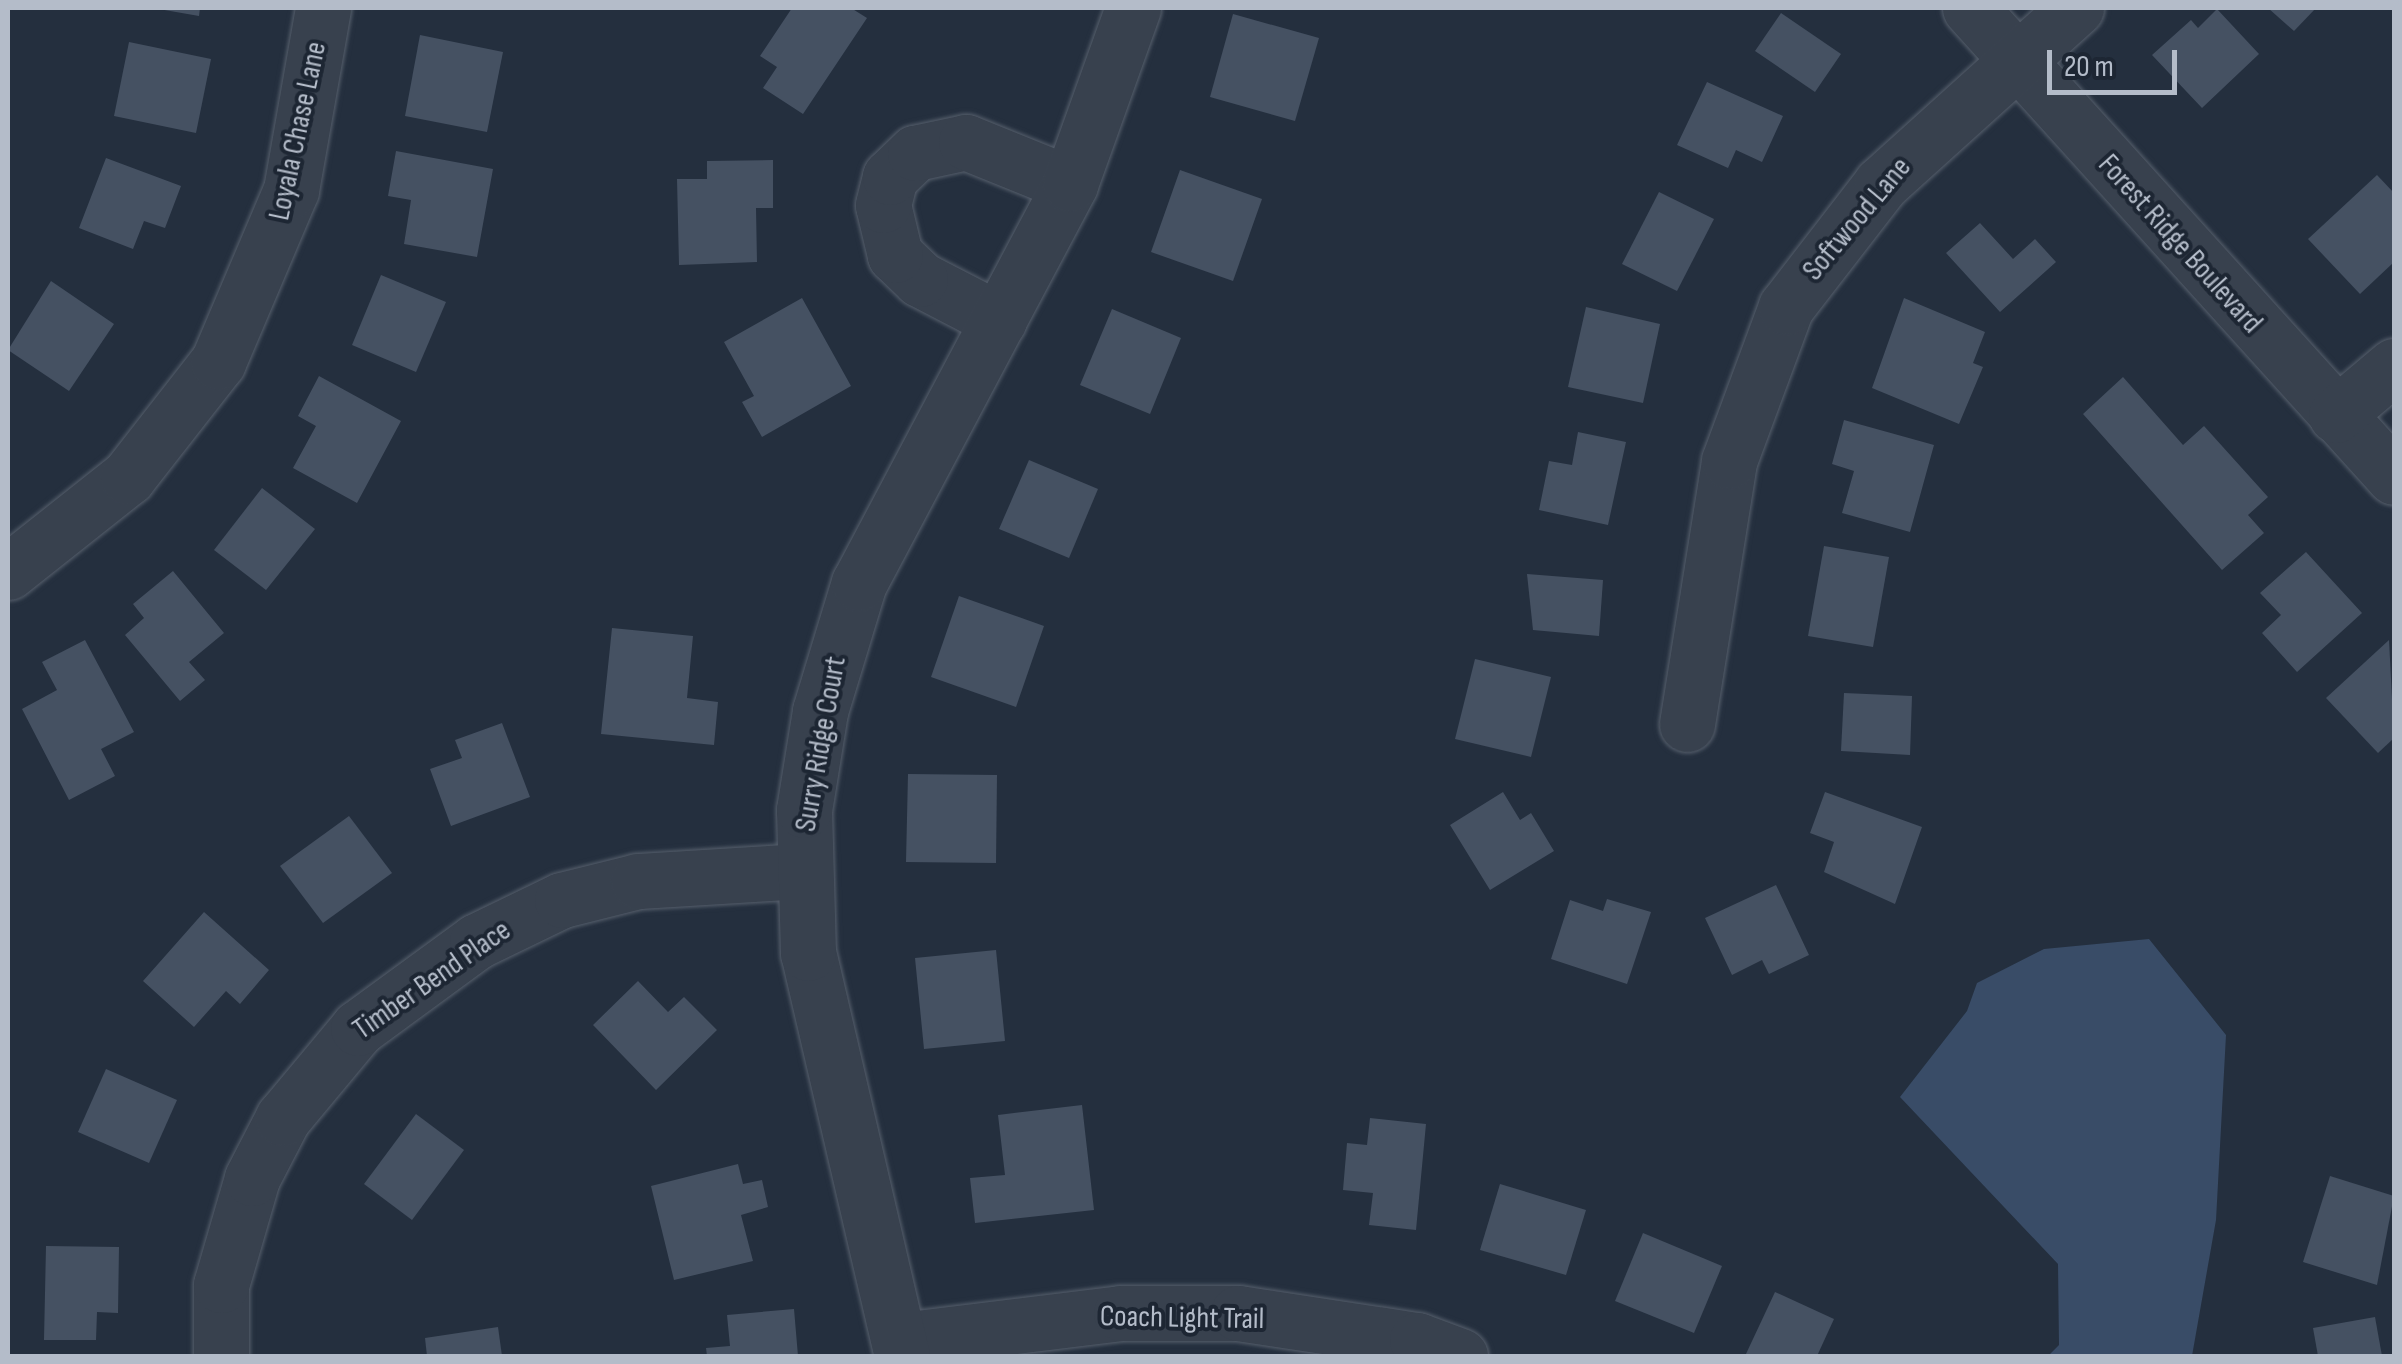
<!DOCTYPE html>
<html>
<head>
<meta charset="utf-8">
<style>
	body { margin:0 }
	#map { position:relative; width:2402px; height:1364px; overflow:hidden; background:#242f3e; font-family:"Sofia Sans Condensed",sans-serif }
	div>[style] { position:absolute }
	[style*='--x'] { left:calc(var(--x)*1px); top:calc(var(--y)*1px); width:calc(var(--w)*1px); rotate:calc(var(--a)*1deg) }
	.water>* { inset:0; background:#394c67 }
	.building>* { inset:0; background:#455162 }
	.roads { filter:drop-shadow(0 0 2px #565f6c) drop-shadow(0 0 2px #565f6c) }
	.minor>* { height:55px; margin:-27.5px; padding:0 27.5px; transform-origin:27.5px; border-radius:27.5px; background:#38414e }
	span { translate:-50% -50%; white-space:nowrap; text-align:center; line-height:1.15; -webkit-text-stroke:8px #1d2633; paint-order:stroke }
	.street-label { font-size:30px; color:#b4bcc9 }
	.frame { position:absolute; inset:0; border:10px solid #b4bcc9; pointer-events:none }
	.scale { position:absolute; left:2047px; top:50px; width:130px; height:45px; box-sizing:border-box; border:5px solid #b4bcc9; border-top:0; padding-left:12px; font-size:30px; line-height:35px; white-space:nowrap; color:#b4bcc9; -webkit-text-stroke:8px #1d2633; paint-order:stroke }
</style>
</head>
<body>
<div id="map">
	<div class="water">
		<div style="clip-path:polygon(2149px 939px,2226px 1035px,2216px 1220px,2192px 1356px,2048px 1356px,2059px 1345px,2058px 1264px,1900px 1097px,1967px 1011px,1977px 983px,2044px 949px)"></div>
	</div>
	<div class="building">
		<div style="clip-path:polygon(153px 8px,200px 8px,199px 16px)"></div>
		<div style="clip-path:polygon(792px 8px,851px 8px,867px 18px,803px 114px,763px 88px,777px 67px,760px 56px)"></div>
		<div style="clip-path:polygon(2268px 8px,2316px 8px,2294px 31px)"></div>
		<div style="clip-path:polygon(2217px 9px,2259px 54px,2202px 108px,2152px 55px,2191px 20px,2198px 28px)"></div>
		<div style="clip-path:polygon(1781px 13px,1841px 54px,1815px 92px,1755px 51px)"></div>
		<div style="clip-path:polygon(1233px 14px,1319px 38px,1295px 121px,1210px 97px)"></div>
		<div style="clip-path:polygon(420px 35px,503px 52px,487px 132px,405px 116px)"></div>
		<div style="clip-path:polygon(129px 42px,211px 59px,196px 133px,114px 116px)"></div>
		<div style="clip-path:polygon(1707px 82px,1783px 116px,1762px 162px,1736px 150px,1728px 168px,1677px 145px)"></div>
		<div style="clip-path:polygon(396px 151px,493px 169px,477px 257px,404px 244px,411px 200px,388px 196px)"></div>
		<div style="clip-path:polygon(106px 158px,181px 186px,165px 228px,144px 221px,133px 249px,79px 228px)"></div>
		<div style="clip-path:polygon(773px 160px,773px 208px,756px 208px,757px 262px,679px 265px,677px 179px,707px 179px,707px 161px)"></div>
		<div style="clip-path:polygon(1180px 170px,1262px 199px,1233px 281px,1151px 252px)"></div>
		<div style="clip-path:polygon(2377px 175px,2394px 193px,2394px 262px,2360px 294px,2308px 239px)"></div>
		<div style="clip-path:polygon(1659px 192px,1714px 219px,1677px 291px,1622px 264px)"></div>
		<div style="clip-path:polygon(1980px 223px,2013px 259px,2035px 239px,2056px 262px,2000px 312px,1946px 253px)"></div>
		<div style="clip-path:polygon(381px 275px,446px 302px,416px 372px,352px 345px)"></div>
		<div style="clip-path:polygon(51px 281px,114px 324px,69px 391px,8px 350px)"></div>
		<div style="clip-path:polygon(802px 298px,851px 386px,762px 437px,742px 402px,754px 396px,724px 342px)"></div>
		<div style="clip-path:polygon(1904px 298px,1985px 332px,1973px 363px,1983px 367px,1959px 424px,1872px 388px)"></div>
		<div style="clip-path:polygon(1586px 307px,1660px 324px,1643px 403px,1568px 387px)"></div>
		<div style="clip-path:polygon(1112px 309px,1181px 338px,1150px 414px,1080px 385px)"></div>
		<div style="clip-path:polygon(319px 376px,401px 421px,357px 503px,293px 468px,316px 426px,298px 416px)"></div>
		<div style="clip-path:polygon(2123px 377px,2183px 445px,2204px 426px,2268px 497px,2248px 515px,2264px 533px,2222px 570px,2083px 414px)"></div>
		<div style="clip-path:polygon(1844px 420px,1934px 445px,1910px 532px,1842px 513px,1854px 471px,1832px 464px)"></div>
		<div style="clip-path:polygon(1578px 432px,1626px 442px,1608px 525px,1539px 510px,1549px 461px,1572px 465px)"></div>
		<div style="clip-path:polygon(1029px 460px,1098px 489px,1069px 558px,999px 529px)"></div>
		<div style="clip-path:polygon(262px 488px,315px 529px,266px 590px,214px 550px)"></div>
		<div style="clip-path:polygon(1824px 546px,1889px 557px,1873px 647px,1808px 636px)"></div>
		<div style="clip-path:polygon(2306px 552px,2362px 613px,2297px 672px,2262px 633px,2281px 615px,2260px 593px)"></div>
		<div style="clip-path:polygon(173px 571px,224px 633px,189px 662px,205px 680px,180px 701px,125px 635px,144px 618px,133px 604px)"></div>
		<div style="clip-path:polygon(1527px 574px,1603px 580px,1599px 636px,1533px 630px)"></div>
		<div style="clip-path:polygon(959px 596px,1044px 626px,1016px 707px,931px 677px)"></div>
		<div style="clip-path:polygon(612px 628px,693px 636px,687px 698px,718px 702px,714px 745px,601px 734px)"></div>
		<div style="clip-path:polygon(85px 640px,134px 732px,101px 749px,115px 776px,69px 800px,22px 709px,57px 690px,42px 662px)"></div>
		<div style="clip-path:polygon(2389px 640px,2394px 738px,2378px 753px,2326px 698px)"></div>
		<div style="clip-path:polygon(1475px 659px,1551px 677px,1531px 757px,1455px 739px)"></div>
		<div style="clip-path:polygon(1844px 693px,1912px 696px,1910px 755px,1841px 751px)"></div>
		<div style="clip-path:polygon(502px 723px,530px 797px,451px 826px,430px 769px,462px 758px,455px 740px)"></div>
		<div style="clip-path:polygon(908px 774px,997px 775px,996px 863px,906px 862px)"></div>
		<div style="clip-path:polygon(1503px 792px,1520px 820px,1531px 813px,1554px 851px,1490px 890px,1450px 825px)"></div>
		<div style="clip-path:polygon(1825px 792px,1922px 827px,1895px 904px,1824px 872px,1834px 842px,1810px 833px)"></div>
		<div style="clip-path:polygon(349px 816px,392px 873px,323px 923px,280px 866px)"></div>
		<div style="clip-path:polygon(1776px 885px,1809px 955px,1769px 974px,1762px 960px,1732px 975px,1705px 918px)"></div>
		<div style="clip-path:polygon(1607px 899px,1651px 912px,1627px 984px,1551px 959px,1570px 900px,1603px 911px)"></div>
		<div style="clip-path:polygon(204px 912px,269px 970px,240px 1004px,226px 991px,194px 1027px,143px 981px)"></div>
		<div style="clip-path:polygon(996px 950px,1005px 1041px,924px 1049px,915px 958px)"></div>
		<div style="clip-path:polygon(638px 981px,668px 1012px,684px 997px,717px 1030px,656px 1090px,593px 1025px)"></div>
		<div style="clip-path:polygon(106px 1069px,177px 1100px,149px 1163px,78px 1132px)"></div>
		<div style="clip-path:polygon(1082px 1105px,1094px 1210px,975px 1223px,970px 1178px,1005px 1175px,998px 1115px)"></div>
		<div style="clip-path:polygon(416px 1114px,464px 1150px,412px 1220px,364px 1184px)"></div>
		<div style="clip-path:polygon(1370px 1118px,1426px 1124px,1416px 1230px,1369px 1225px,1373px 1193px,1343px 1190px,1347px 1143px,1367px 1145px)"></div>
		<div style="clip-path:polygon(738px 1164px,743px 1184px,762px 1180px,768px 1207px,741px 1215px,753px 1261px,674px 1280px,651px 1186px)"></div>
		<div style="clip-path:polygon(2330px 1176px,2394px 1196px,2377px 1285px,2303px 1262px)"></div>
		<div style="clip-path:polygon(1500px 1184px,1586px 1210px,1566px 1275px,1480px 1250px)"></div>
		<div style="clip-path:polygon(1643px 1233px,1722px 1266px,1694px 1333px,1615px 1301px)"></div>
		<div style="clip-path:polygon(46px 1246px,119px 1247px,118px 1313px,97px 1312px,96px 1340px,44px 1340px)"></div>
		<div style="clip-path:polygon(1775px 1292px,1834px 1319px,1817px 1356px,1745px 1356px)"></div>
		<div style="clip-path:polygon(794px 1309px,798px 1356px,707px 1356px,706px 1348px,730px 1346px,727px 1315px)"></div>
		<div style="clip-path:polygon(2375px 1317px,2382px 1356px,2318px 1356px,2313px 1328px)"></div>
		<div style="clip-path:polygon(498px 1327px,502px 1356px,427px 1356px,425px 1338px)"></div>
	</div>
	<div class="roads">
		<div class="minor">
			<div style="--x:1970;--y:8;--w:632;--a:47.88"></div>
			<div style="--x:999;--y:320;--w:89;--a:-152.6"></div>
			<div style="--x:920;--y:279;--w:35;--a:-136"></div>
			<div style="--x:895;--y:255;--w:51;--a:-103.5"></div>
			<div style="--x:883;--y:205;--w:29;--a:-76"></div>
			<div style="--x:890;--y:177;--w:35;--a:-44"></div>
			<div style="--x:915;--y:153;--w:52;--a:-12.2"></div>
			<div style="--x:966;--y:142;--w:112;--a:22"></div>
			<div style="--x:2336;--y:415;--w:76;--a:-40.2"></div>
			<div style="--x:8;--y:572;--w:153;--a:-38.4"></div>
			<div style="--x:128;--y:477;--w:146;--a:-52"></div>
			<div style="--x:218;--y:362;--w:187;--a:-67"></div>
			<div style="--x:291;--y:190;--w:185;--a:-80"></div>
			<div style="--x:1687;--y:724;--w:266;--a:-80.9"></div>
			<div style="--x:1729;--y:461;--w:164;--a:-69.7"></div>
			<div style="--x:1786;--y:307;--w:155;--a:-52.3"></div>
			<div style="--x:1881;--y:184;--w:263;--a:-42.1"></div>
			<div style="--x:901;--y:1340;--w:222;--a:-7"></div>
			<div style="--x:1121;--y:1313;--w:117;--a:0"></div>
			<div style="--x:1238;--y:1313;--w:181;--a:8.6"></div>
			<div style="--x:1417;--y:1340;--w:46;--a:20.4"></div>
			<div style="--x:221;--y:1356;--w:71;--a:-90"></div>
			<div style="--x:221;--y:1285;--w:111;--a:-73.8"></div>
			<div style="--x:252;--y:1178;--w:68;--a:-62.7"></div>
			<div style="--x:283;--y:1118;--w:117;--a:-50.2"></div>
			<div style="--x:358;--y:1028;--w:147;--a:-36.2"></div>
			<div style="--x:477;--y:941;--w:94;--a:-25.8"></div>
			<div style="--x:562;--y:900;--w:78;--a:-14"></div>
			<div style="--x:638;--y:881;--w:165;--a:-3.5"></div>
			<div style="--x:902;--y:1356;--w:414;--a:-103.1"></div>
			<div style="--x:808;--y:953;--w:143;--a:-91.6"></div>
			<div style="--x:804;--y:810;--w:100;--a:-80.8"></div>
			<div style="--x:820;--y:711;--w:134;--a:-73.1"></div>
			<div style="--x:859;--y:583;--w:451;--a:-62.1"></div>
			<div style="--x:1070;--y:184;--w:187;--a:-70.3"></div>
		</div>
	</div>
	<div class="street-label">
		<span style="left:298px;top:131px;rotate:-78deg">Loyala Chase Lane</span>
		<span style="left:1857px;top:219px;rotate:-50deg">Softwood Lane</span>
		<span style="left:2180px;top:244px;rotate:48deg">Forest Ridge Boulevard</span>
		<span style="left:821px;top:744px;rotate:-80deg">Surry Ridge Court</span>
		<span style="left:432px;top:980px;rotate:-35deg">Timber Bend Place</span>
		<span style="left:1182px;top:1318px;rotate:1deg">Coach Light Trail</span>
	</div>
	<div class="frame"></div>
	<div class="scale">20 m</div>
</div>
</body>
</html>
